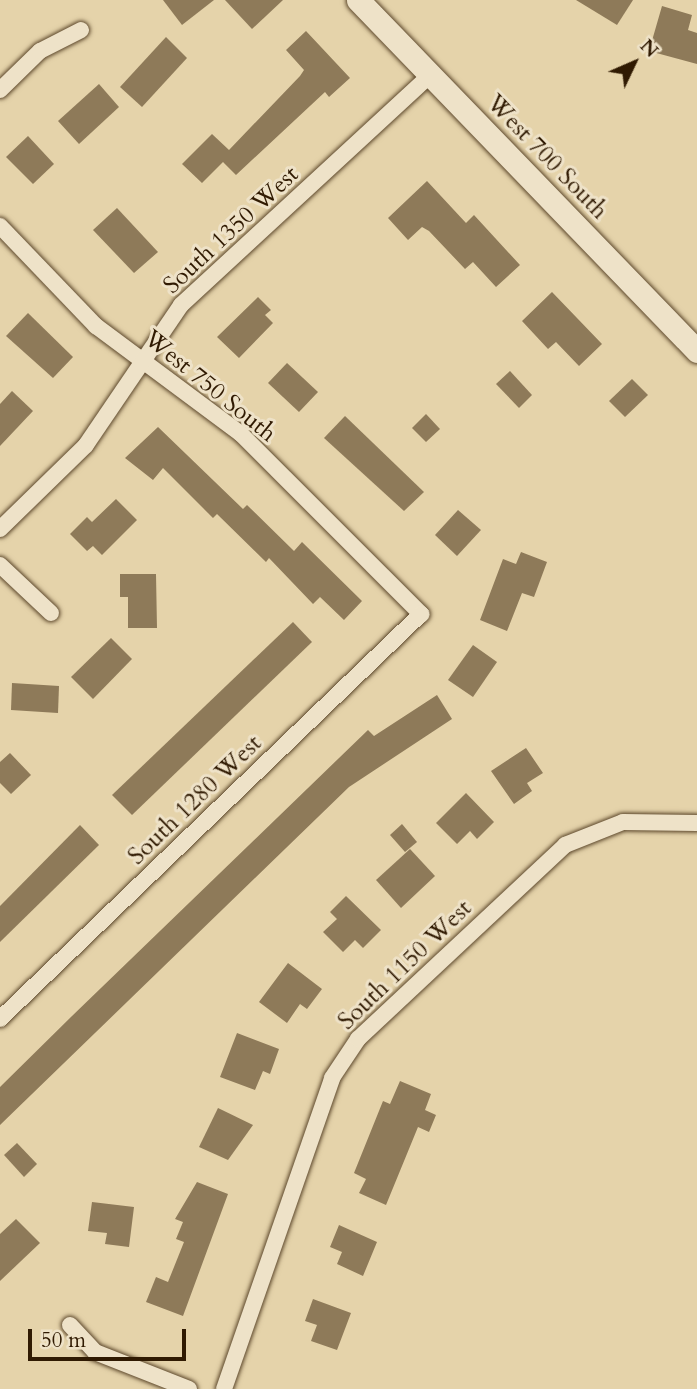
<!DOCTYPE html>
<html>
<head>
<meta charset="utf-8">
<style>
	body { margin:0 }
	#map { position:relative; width:697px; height:1389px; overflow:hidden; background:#e5d3aa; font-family:Cardo,serif }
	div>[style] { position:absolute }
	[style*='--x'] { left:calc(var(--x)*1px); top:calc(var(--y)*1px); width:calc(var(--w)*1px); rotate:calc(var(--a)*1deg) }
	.building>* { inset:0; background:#8e7a59 }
	.roads { filter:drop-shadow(0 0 2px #5d482c) drop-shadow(0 0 2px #5d482c) }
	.street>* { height:16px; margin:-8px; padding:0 8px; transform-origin:8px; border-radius:8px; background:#eee2c8 }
	.secondary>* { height:23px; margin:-11.5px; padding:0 11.5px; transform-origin:11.5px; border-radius:11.5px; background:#eee2c8 }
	span { translate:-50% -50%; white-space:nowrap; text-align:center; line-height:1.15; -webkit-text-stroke:6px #eee2c8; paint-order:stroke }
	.street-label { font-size:24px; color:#301a02 }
	.north { position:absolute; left:599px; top:28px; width:70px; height:70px; -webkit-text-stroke:5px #eee2c8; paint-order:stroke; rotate:46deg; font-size:19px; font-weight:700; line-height:28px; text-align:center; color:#301a02 }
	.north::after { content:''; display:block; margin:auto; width:24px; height:32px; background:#301a02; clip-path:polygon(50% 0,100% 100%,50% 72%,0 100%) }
	.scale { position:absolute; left:28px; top:1329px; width:158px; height:32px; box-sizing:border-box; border:4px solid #301a02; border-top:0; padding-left:9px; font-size:21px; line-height:24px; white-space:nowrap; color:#301a02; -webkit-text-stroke:5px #eee2c8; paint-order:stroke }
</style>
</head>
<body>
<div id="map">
	<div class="building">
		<div style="clip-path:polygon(163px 0,214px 0,182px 25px)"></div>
		<div style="clip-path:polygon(225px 0,283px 0,252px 29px)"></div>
		<div style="clip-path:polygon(576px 0,633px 0,617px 25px)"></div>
		<div style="clip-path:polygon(662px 6px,692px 15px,688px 30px,697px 33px,697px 64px,649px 51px)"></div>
		<div style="clip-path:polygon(306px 31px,350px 78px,329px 97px,325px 92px,236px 175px,223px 162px,202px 183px,182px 164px,212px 134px,229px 150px,300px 76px,304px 70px,286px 50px)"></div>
		<div style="clip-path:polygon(166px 37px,187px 58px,142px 107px,120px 87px)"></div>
		<div style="clip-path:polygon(99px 84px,119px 107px,79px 144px,58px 121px)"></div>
		<div style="clip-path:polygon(28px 136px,54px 164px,33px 184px,6px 157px)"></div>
		<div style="clip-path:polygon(427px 181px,466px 223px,474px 215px,520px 265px,496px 287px,473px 262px,465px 269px,429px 231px,422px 227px,408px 240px,388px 218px)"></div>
		<div style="clip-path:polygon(117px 208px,158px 252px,134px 273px,93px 230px)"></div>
		<div style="clip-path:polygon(552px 292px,602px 344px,579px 366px,556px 342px,548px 349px,522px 321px)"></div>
		<div style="clip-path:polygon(258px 297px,271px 310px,265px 315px,273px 323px,239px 358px,217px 337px)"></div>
		<div style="clip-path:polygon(28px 313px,73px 357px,53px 378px,6px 336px)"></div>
		<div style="clip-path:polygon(287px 363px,318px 392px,299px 412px,268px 383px)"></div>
		<div style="clip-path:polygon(510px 371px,532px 395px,519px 408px,496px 384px)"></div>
		<div style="clip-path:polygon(632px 379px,648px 395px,625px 417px,609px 401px)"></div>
		<div style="clip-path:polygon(12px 391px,33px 411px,0 446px,0 404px)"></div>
		<div style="clip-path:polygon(426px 414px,440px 429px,426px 442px,412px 428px)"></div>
		<div style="clip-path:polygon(345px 416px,424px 492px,404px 511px,324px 438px)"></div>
		<div style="clip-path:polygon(158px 427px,243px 509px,247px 505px,294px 551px,302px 542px,362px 601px,344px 620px,320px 597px,313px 604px,269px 558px,266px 562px,217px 514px,213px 518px,163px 468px,153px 480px,125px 458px)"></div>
		<div style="clip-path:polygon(116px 499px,137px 520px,102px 555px,93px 546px,87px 551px,70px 534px,87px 517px,92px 522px)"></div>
		<div style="clip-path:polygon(458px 510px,481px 530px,457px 556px,435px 535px)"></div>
		<div style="clip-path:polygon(521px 552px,547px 562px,534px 597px,522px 593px,507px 631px,480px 620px,503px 559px,516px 564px)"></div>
		<div style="clip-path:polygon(120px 574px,156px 574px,157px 628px,128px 628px,128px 597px,120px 597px)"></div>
		<div style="clip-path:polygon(293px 622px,312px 642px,132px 815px,112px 795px)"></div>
		<div style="clip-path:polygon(111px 638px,132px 659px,93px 699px,71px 677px)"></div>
		<div style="clip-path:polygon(473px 645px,497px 662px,473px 697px,448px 680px)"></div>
		<div style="clip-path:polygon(12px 683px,59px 686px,58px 713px,11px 710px)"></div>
		<div style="clip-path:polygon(437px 695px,452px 719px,349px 787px,0 1125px,0 1087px,72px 1016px,368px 730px,374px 736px)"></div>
		<div style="clip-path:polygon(526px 748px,543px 773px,527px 783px,532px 791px,514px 804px,491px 771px)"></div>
		<div style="clip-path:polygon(10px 753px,31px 775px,11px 794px,0 783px,0 762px)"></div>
		<div style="clip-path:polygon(466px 793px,494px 822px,477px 839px,470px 831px,457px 844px,436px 823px)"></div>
		<div style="clip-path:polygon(402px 824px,417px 842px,405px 852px,390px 835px)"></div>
		<div style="clip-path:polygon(80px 825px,99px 845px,0 942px,0 906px)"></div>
		<div style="clip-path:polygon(410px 849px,435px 876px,401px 908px,376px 880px)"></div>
		<div style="clip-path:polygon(346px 896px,381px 930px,363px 948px,355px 940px,343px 952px,323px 932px,337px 919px,330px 912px)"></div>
		<div style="clip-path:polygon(288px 963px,322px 989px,307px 1009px,300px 1004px,287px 1023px,259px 1002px)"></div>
		<div style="clip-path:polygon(237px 1033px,279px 1049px,270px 1074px,263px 1071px,255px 1090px,220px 1077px)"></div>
		<div style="clip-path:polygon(400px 1081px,431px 1094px,425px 1110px,436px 1115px,429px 1132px,418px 1127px,386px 1205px,359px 1193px,366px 1179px,354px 1173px,383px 1101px,390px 1104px)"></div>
		<div style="clip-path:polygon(218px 1108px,253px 1125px,228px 1160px,199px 1147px)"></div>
		<div style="clip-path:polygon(17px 1143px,37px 1164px,24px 1177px,4px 1155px)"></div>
		<div style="clip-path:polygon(197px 1182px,228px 1194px,183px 1316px,146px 1302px,156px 1277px,168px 1282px,184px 1242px,176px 1239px,183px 1222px,175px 1219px)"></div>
		<div style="clip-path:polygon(92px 1202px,134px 1207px,129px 1247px,105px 1244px,107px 1233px,88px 1231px)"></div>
		<div style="clip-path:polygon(16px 1219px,40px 1243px,0 1281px,0 1234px)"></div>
		<div style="clip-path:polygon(339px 1225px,377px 1242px,363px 1276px,337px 1264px,342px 1252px,330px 1247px)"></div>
		<div style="clip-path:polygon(313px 1299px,351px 1313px,337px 1350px,311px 1341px,317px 1325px,305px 1321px)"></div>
	</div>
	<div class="roads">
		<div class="street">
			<div style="--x:0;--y:90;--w:56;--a:-44.3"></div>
			<div style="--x:40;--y:51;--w:46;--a:-27.1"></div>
			<div style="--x:0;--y:226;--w:139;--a:46.2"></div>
			<div style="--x:96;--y:326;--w:181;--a:36.7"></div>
			<div style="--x:241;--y:434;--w:255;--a:45"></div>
			<div style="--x:421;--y:614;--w:584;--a:136.11"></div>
			<div style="--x:0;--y:529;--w:120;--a:-44.3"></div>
			<div style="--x:86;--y:445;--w:169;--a:-55.8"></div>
			<div style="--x:181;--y:305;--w:340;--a:-42.7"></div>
			<div style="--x:0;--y:565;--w:70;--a:43.3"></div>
			<div style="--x:70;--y:1325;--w:37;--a:47"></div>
			<div style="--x:95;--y:1352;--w:101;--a:21.5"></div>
			<div style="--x:224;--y:1389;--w:329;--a:-70.8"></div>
			<div style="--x:332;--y:1078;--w:47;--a:-56.3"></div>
			<div style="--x:358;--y:1039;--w:284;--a:-43.1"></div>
			<div style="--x:565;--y:845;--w:62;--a:-21.6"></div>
			<div style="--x:623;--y:822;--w:74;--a:0.8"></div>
		</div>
		<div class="secondary">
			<div style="--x:358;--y:0;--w:488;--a:46"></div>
		</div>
	</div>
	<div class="street-label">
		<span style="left:547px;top:157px;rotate:46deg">West 700 South</span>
		<span style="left:231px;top:230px;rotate:-43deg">South 1350 West</span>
		<span style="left:210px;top:386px;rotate:39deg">West 750 South</span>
		<span style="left:195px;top:800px;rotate:-44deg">South 1280 West</span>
		<span style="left:405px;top:965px;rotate:-44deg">South 1150 West</span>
	</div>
	<div class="north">N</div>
	<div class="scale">50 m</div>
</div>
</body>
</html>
